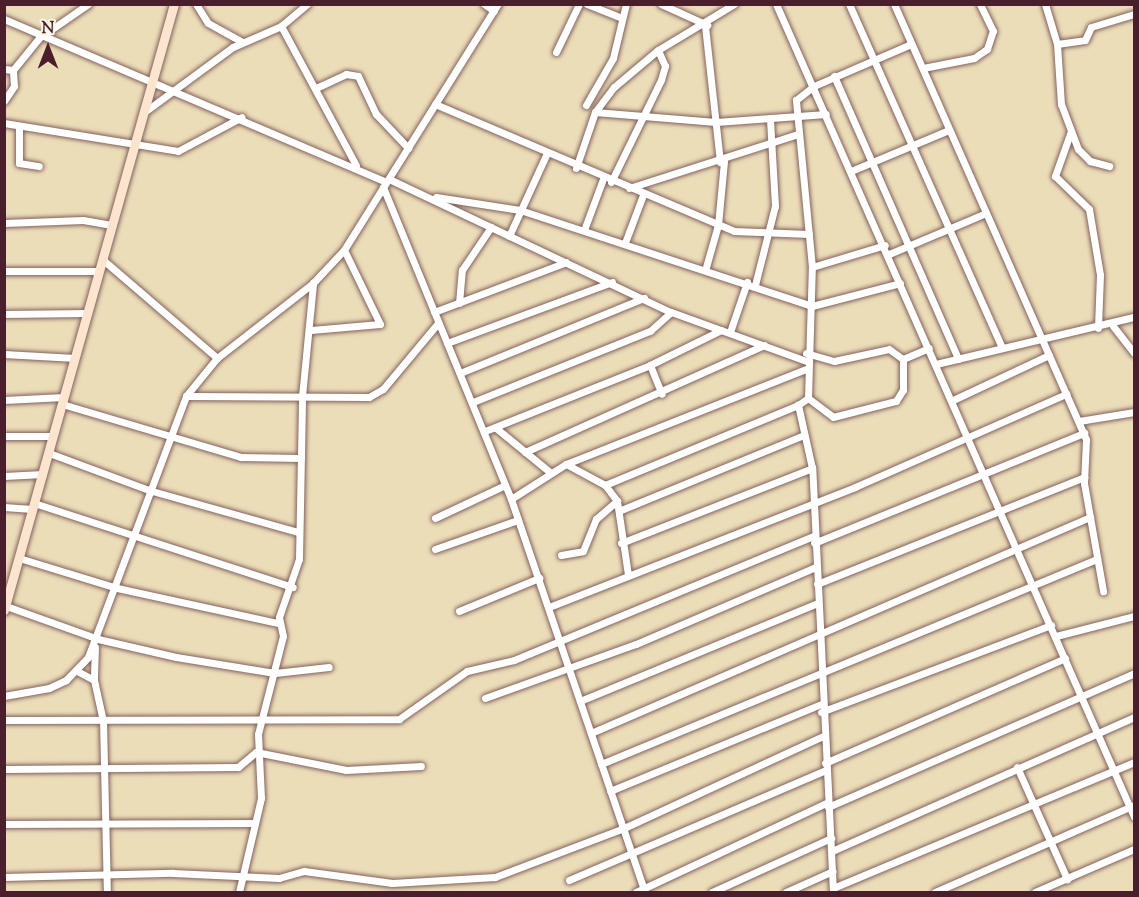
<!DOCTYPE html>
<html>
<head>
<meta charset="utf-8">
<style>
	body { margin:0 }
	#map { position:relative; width:1139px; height:897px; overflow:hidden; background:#ecddb9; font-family:"Sorts Mill Goudy",serif }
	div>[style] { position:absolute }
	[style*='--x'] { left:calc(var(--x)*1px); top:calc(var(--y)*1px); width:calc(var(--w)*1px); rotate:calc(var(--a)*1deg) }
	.roads { filter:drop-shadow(0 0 2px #83625d) drop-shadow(0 0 2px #83625d) }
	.street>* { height:7px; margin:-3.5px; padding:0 3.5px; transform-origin:3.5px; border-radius:3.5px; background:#fff }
	.secondary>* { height:9px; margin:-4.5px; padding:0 4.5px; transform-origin:4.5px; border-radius:4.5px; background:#fbe5cf }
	span { translate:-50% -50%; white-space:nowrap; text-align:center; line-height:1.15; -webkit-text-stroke:4.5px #fcf5e5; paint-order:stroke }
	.frame { position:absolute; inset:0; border:6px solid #4a1f2b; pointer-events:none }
	.north { position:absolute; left:18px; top:18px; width:60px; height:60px; -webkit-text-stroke:4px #fcf5e5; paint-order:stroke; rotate:0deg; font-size:16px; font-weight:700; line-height:24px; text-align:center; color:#4a1f2b }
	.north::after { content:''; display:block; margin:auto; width:21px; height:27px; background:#4a1f2b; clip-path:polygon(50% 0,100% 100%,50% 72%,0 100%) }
</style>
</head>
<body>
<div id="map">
	<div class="roads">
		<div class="street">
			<div style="--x:196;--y:4;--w:22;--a:58"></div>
			<div style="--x:208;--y:23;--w:39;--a:29"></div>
			<div style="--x:484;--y:4;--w:12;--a:35"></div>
			<div style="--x:587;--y:4;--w:37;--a:22"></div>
			<div style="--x:661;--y:4;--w:51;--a:24.5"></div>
			<div style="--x:776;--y:4;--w:888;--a:66.23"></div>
			<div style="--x:849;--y:4;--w:376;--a:66"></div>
			<div style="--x:894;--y:4;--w:476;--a:66.2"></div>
			<div style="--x:1086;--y:440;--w:43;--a:92.7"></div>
			<div style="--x:1084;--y:483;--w:110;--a:80"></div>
			<div style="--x:1045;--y:4;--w:42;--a:73.3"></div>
			<div style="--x:1057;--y:44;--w:60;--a:86.2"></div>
			<div style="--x:1061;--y:104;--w:48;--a:69.3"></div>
			<div style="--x:1078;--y:149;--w:17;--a:45"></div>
			<div style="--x:1090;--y:161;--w:20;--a:15"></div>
			<div style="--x:4;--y:19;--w:415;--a:23.1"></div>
			<div style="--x:281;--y:26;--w:158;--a:61.7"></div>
			<div style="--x:705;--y:26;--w:137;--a:83.7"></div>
			<div style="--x:1057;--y:44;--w:28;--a:-8"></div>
			<div style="--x:1085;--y:40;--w:14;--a:-65"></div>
			<div style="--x:1091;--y:27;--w:45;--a:-16.8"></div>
			<div style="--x:556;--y:52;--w:53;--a:-64.4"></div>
			<div style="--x:923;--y:68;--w:52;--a:-11.1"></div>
			<div style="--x:974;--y:58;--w:16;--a:-35"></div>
			<div style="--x:987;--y:49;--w:19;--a:-72"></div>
			<div style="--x:993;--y:31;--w:30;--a:-116"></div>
			<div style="--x:4;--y:69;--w:9;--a:6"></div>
			<div style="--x:13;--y:70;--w:41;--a:-50.9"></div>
			<div style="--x:39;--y:38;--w:60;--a:-34.8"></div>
			<div style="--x:834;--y:76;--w:309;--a:66.3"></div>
			<div style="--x:316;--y:88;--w:33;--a:-25"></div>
			<div style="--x:346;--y:74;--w:12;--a:9"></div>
			<div style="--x:358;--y:76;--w:42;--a:64.7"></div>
			<div style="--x:376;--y:114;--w:47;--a:46.7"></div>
			<div style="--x:4;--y:101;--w:18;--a:-56"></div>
			<div style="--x:14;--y:86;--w:16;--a:-94"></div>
			<div style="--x:435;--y:104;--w:325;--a:23"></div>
			<div style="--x:734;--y:231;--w:75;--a:2.3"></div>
			<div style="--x:586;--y:105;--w:54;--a:-60.1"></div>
			<div style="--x:613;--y:58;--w:56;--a:-76.5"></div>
			<div style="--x:595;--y:112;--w:31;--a:-53"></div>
			<div style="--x:614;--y:87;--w:57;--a:-40.1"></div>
			<div style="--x:658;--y:50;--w:89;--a:-31.2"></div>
			<div style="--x:143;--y:113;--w:112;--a:-36.3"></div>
			<div style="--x:233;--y:47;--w:52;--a:-23.6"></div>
			<div style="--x:281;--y:26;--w:34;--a:-40"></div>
			<div style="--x:4;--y:123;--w:176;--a:9.1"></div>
			<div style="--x:178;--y:151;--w:72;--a:-28"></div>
			<div style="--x:19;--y:126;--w:37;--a:90"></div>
			<div style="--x:19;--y:163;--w:20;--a:9"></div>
			<div style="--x:1071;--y:131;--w:48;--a:109.6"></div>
			<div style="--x:1055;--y:176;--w:47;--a:44.1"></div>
			<div style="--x:1089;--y:209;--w:67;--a:80.5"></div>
			<div style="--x:1100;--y:275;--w:53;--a:92.2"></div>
			<div style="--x:576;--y:168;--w:59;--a:-71.3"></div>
			<div style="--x:595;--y:112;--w:121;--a:4.7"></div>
			<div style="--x:716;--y:122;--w:110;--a:-4.2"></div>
			<div style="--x:851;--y:171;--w:106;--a:-22.7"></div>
			<div style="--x:389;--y:179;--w:312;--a:25.3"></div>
			<div style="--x:671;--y:312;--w:144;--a:19.9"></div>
			<div style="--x:611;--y:182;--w:114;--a:-63.9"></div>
			<div style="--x:661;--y:80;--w:15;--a:-74"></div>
			<div style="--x:665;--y:66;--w:17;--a:-114"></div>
			<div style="--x:383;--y:187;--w:337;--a:67.7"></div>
			<div style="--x:511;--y:499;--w:415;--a:71.2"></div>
			<div style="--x:629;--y:188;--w:177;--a:-17.7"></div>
			<div style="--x:436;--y:197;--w:85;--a:8.8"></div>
			<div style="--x:520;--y:210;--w:307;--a:18.2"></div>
			<div style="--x:812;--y:306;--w:91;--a:-14.6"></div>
			<div style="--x:4;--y:223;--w:79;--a:-2.2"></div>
			<div style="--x:83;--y:220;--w:29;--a:10"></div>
			<div style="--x:584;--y:230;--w:54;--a:-69.6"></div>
			<div style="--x:509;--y:236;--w:91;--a:-65.4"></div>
			<div style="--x:626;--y:240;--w:48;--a:-69.3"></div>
			<div style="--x:889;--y:254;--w:105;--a:-22.9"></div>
			<div style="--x:102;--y:259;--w:152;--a:40.7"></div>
			<div style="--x:706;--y:267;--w:44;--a:-74.1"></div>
			<div style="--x:718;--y:225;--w:64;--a:-84.6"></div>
			<div style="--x:812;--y:267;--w:76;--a:-16.8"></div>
			<div style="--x:4;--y:271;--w:95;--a:0"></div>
			<div style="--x:755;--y:285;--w:81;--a:-75.8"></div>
			<div style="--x:775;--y:206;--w:88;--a:-93.3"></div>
			<div style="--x:459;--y:303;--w:33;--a:-85"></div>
			<div style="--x:462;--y:270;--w:52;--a:-56"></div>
			<div style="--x:434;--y:312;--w:141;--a:-20.7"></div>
			<div style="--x:4;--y:314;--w:83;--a:-0.7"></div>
			<div style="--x:1113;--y:326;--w:34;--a:52"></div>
			<div style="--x:311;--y:330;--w:69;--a:-5"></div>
			<div style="--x:380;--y:324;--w:82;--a:-115.9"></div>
			<div style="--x:730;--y:332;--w:53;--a:-71.2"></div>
			<div style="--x:447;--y:343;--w:176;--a:-20.3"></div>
			<div style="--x:806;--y:353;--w:29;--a:16"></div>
			<div style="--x:834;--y:361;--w:56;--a:-12.3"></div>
			<div style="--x:889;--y:349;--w:17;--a:36"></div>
			<div style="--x:4;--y:354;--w:71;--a:3.2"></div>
			<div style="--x:936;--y:364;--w:204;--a:-13.4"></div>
			<div style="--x:650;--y:365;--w:31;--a:68"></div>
			<div style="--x:460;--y:373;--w:199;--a:-22.2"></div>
			<div style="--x:186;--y:396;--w:183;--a:0.3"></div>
			<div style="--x:369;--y:397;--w:16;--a:-30"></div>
			<div style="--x:383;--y:389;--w:86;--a:-50.2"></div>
			<div style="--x:808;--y:398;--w:31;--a:37"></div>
			<div style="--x:833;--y:417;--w:65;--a:-14.3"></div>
			<div style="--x:896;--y:401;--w:13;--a:-58"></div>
			<div style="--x:903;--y:390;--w:31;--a:-90"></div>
			<div style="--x:903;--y:359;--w:28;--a:-23"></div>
			<div style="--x:4;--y:400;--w:60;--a:-2.9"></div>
			<div style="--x:953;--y:400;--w:106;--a:-25.1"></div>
			<div style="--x:473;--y:402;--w:191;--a:-21.9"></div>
			<div style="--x:650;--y:331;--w:28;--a:-42"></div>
			<div style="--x:62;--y:404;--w:187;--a:16.5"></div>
			<div style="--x:241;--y:457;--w:60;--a:1"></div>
			<div style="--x:1079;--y:421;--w:56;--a:-9.3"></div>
			<div style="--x:496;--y:428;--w:71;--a:39.3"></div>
			<div style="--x:485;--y:431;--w:178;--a:-21.8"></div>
			<div style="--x:650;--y:365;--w:79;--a:-26.2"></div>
			<div style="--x:4;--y:436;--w:49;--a:0"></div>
			<div style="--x:525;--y:452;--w:262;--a:-24.1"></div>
			<div style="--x:49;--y:453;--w:110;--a:20.3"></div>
			<div style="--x:152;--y:491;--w:152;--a:15.7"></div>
			<div style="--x:566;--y:464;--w:44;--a:28.3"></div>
			<div style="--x:605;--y:485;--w:20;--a:53"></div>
			<div style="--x:617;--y:501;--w:75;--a:81.5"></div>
			<div style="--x:4;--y:476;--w:39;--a:-3"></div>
			<div style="--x:605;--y:485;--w:209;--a:-22.5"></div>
			<div style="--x:511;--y:499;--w:65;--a:-32.5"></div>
			<div style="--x:566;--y:464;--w:258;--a:-21.6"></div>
			<div style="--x:34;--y:503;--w:272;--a:18"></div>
			<div style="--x:4;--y:507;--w:28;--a:4"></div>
			<div style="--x:621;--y:510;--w:198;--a:-22.3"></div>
			<div style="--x:435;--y:518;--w:77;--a:-25.2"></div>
			<div style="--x:621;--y:543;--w:205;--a:-21.4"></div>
			<div style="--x:814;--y:543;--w:292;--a:-22.2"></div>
			<div style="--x:435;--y:549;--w:88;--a:-19.3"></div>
			<div style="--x:561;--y:555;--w:22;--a:-10"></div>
			<div style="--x:583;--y:551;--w:35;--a:-68"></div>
			<div style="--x:596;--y:519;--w:28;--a:-41"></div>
			<div style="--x:19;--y:558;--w:102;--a:17"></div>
			<div style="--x:117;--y:588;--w:165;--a:12.3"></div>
			<div style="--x:817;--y:584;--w:288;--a:-21.8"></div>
			<div style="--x:6;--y:606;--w:98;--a:19.7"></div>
			<div style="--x:98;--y:639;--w:80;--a:13"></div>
			<div style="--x:176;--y:657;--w:100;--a:9.2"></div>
			<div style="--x:275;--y:673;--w:54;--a:-6.3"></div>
			<div style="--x:549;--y:607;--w:329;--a:-21.4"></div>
			<div style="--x:855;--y:487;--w:231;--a:-23.8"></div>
			<div style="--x:459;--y:611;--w:87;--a:-22.4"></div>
			<div style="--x:1056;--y:636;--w:81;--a:-14.4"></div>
			<div style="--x:95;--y:647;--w:33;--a:92"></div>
			<div style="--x:94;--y:680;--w:42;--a:77.6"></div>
			<div style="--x:103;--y:721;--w:171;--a:88.7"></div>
			<div style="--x:77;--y:671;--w:19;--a:28"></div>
			<div style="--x:4;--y:696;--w:46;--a:-10.1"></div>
			<div style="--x:49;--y:688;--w:19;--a:-25"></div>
			<div style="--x:66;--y:680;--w:32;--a:-46"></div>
			<div style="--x:88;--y:657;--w:279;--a:-69.4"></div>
			<div style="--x:186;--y:396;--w:49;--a:-50.8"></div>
			<div style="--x:217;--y:358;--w:122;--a:-38"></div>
			<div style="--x:313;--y:283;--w:45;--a:-46.8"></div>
			<div style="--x:344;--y:250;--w:290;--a:-58"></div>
			<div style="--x:485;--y:698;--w:160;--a:-19.7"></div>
			<div style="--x:636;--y:644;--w:196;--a:-23.2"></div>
			<div style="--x:580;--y:701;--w:257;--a:-22.4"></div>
			<div style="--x:821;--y:712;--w:246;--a:-20.7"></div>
			<div style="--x:4;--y:720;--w:395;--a:-0.1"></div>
			<div style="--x:399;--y:719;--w:83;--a:-35.2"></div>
			<div style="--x:467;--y:671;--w:48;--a:-13.2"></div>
			<div style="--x:514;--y:660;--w:324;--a:-22.5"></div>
			<div style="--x:591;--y:733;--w:544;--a:-23.41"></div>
			<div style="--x:825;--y:763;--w:262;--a:-23.6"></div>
			<div style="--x:601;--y:764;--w:537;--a:-22.46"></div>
			<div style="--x:1017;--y:767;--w:123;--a:65.9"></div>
			<div style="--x:4;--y:769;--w:234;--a:-0.5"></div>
			<div style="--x:238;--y:767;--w:23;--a:-40"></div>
			<div style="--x:256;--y:752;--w:92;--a:11.3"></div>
			<div style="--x:346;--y:770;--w:75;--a:-3.1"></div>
			<div style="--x:610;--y:791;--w:228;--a:-22.4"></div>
			<div style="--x:828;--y:807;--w:334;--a:-23.6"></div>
			<div style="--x:4;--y:824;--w:251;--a:-0.2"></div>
			<div style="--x:832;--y:851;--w:330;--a:-23.9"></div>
			<div style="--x:4;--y:877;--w:169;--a:-1.4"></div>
			<div style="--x:173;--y:873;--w:106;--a:2.7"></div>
			<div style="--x:279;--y:878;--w:26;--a:-16"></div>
			<div style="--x:304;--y:871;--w:89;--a:7.8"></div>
			<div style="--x:392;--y:883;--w:103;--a:-3.3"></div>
			<div style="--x:495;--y:877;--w:138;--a:-20.8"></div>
			<div style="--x:624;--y:828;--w:219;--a:-24.8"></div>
			<div style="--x:569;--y:880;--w:280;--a:-23.2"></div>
			<div style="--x:833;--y:888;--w:326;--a:-22.7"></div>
			<div style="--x:239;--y:892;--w:97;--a:-76.8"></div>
			<div style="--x:261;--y:798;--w:64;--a:-92.7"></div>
			<div style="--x:258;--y:734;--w:101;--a:-75.7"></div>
			<div style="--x:283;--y:636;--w:19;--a:-102"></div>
			<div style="--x:279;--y:617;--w:61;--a:-71"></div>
			<div style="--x:299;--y:559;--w:163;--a:-88.9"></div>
			<div style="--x:302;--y:396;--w:114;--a:-84.4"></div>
			<div style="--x:636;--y:892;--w:212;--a:-25.1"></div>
			<div style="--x:712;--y:892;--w:131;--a:-24.4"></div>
			<div style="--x:786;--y:892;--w:51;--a:-24.1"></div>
			<div style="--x:833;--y:892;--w:425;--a:-92.8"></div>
			<div style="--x:812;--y:468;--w:65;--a:-102.5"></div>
			<div style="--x:798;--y:405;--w:12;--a:-35"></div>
			<div style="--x:808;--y:398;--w:131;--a:-88.3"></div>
			<div style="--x:812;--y:267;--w:168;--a:-95.5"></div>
			<div style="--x:796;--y:100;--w:23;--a:-38"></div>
			<div style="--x:814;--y:86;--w:106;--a:-23.4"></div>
			<div style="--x:935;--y:892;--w:217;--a:-23.6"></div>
			<div style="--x:1035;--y:892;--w:108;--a:-23.5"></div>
		</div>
		<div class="secondary">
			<div style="--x:4;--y:610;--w:629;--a:-74.33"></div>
		</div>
	</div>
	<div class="frame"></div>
	<div class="north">N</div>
</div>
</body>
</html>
